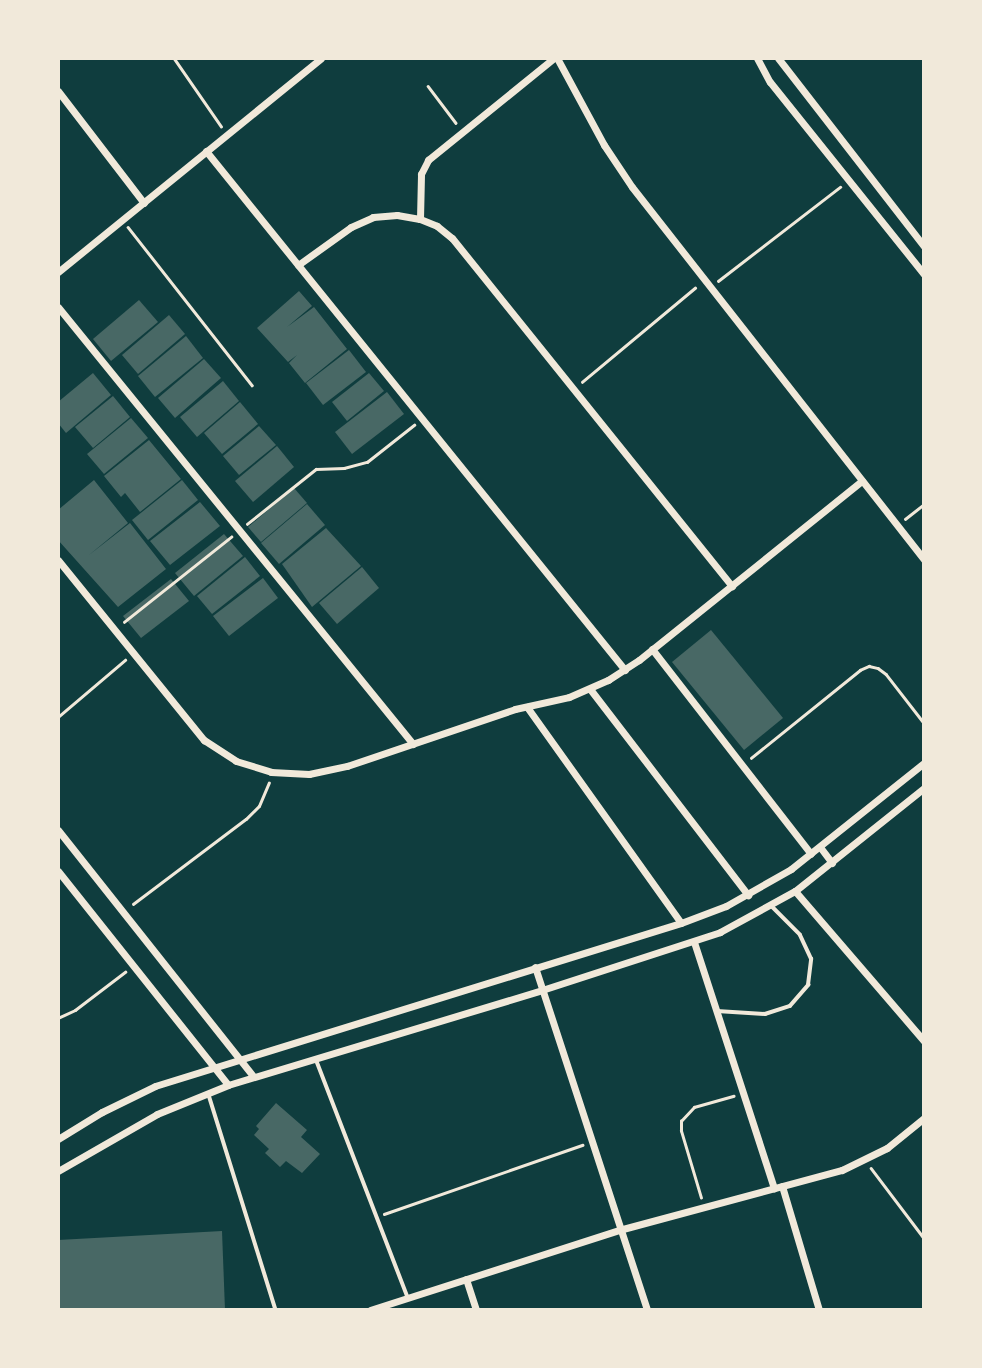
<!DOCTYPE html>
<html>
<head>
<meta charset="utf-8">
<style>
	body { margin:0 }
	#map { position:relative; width:982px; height:1368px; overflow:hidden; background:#0f3d3e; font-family:"Archivo Narrow",sans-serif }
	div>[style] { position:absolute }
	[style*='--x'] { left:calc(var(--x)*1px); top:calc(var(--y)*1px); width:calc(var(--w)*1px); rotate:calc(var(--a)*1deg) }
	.building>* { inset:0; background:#486865 }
	.path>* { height:2.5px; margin:-1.25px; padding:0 1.25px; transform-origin:1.25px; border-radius:1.25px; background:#f1e9da }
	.service>* { height:3.5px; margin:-1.75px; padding:0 1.75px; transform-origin:1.75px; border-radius:1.75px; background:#f1e9da }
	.minor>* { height:7px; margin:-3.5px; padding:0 3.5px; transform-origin:3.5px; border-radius:3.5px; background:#f1e9da }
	span { translate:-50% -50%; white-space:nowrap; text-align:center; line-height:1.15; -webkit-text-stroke:6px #f1e9da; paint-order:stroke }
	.frame { position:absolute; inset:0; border:60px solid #f1e9da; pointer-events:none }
</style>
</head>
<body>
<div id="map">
	<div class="building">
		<div style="clip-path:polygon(299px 291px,312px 306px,287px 327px,314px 307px,347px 349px,305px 383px,289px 363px,297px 355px,288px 362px,257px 328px)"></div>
		<div style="clip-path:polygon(139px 300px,158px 322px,111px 361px,93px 339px)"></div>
		<div style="clip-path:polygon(169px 315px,185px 334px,138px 374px,122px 355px)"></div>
		<div style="clip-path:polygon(186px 336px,203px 358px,155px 397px,138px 376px)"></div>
		<div style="clip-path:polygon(349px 350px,366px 372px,323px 405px,306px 383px)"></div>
		<div style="clip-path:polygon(204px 359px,221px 378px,175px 418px,158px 398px)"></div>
		<div style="clip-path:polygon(93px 373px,111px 395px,66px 433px,58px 423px,58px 402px)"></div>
		<div style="clip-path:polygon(369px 373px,384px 391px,347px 421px,332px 402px)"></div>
		<div style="clip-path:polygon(223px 381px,239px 401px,197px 437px,180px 417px)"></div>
		<div style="clip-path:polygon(387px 392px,404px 414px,352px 454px,335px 432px)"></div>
		<div style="clip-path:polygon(113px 396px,130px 417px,93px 448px,75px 427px)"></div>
		<div style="clip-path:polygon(240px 402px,258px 424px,222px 454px,204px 433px)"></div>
		<div style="clip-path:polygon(131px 418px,148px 438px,104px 474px,87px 454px)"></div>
		<div style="clip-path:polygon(259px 426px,276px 445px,239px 475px,223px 456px)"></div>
		<div style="clip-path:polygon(149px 440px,181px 479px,140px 512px,125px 493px,121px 497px,104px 476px)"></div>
		<div style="clip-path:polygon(277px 446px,294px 467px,253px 502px,235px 481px)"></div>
		<div style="clip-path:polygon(94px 480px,128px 523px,89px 555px,130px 523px,166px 569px,118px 607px,58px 540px,58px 510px)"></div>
		<div style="clip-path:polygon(182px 480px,198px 500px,148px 540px,132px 520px)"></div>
		<div style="clip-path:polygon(294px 488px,307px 503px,261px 542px,248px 527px)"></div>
		<div style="clip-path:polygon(200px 502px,220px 526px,170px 565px,150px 541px)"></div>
		<div style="clip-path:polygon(307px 504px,325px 525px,279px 564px,261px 543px)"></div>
		<div style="clip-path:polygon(326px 528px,361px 566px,312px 607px,282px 564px)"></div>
		<div style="clip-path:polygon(224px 534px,243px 556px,194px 596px,175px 573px)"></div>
		<div style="clip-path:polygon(245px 557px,260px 576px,212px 614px,197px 596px)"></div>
		<div style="clip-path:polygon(362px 567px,379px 588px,337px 624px,319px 603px)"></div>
		<div style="clip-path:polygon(263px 578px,278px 598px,229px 636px,213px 616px)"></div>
		<div style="clip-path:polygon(171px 579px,189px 601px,141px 638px,123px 616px)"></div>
		<div style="clip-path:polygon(711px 630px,783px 718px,744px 750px,672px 662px)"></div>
		<div style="clip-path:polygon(276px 1103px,307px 1130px,301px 1137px,320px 1154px,302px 1173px,286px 1161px,280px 1167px,265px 1153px,269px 1149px,254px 1135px,259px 1129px,256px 1126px)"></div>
		<div style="clip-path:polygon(222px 1231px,225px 1310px,58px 1310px,58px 1240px)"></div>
	</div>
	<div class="path">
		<div style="--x:174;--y:58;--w:83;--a:55.3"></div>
		<div style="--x:428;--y:86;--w:46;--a:52.9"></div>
		<div style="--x:128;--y:227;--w:201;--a:51.9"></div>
		<div style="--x:718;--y:281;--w:154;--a:-37.6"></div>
		<div style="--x:582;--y:382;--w:147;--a:-39.8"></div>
		<div style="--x:905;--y:519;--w:24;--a:-38"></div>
		<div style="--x:247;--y:524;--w:88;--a:-38.6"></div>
		<div style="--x:316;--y:469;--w:28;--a:-2"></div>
		<div style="--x:344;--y:468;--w:24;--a:-15"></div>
		<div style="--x:367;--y:462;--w:60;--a:-38.2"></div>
		<div style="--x:124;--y:622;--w:137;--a:-38.5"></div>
		<div style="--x:58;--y:717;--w:88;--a:-40.4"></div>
		<div style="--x:751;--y:758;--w:140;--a:-38.9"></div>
		<div style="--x:860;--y:670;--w:10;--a:-24"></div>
		<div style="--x:869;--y:666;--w:9;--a:13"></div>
		<div style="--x:878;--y:668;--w:10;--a:37"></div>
		<div style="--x:886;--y:674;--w:62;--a:52.2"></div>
		<div style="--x:133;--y:904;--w:141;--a:-37"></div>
		<div style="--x:246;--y:819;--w:18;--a:-45"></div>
		<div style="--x:259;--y:806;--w:25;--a:-67"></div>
		<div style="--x:58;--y:1018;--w:19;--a:-25"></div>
		<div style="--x:75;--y:1010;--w:63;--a:-37.2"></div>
		<div style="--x:871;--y:1168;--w:88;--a:52.9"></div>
		<div style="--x:701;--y:1198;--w:70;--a:-106.6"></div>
		<div style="--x:681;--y:1131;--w:10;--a:-90"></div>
		<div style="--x:681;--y:1121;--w:19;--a:-47"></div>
		<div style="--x:694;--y:1107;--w:41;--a:-15.8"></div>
		<div style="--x:384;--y:1214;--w:210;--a:-19.2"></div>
	</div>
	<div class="service">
		<div style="--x:717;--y:1011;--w:48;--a:3.6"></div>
		<div style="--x:765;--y:1014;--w:26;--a:-18"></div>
		<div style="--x:790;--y:1006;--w:28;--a:-49"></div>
		<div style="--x:808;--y:985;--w:26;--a:-83"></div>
		<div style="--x:811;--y:959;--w:26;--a:-115"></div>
		<div style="--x:800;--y:935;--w:41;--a:-135"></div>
		<div style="--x:316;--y:1059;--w:256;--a:68.9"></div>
		<div style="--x:209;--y:1095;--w:225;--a:72.7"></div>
	</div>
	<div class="minor">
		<div style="--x:557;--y:58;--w:99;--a:61.6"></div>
		<div style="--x:604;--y:145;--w:50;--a:56.3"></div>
		<div style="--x:632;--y:187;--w:474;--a:51.9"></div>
		<div style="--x:757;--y:58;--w:27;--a:62"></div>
		<div style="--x:770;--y:82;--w:246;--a:51.3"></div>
		<div style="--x:778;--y:58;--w:238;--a:52.2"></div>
		<div style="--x:58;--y:91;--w:141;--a:52.5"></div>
		<div style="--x:206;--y:151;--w:667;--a:51.09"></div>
		<div style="--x:420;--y:219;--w:45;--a:-88.7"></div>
		<div style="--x:421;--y:174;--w:16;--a:-63"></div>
		<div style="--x:428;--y:160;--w:162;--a:-39"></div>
		<div style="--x:298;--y:265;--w:65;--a:-35.6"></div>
		<div style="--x:351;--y:227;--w:24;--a:-24"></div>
		<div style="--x:373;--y:217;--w:24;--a:-5"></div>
		<div style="--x:397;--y:215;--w:23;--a:10"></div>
		<div style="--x:420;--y:219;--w:18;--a:22"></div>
		<div style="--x:437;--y:226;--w:19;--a:39"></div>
		<div style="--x:452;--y:238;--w:447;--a:51.2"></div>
		<div style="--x:58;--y:272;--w:339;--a:-39.1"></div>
		<div style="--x:58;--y:307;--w:563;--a:50.91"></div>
		<div style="--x:58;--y:560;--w:232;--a:51"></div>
		<div style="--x:204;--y:740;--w:38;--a:33"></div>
		<div style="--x:236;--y:761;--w:37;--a:17"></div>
		<div style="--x:271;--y:772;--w:38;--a:3"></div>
		<div style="--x:309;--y:774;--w:39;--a:-12"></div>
		<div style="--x:347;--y:766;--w:177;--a:-18.7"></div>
		<div style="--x:515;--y:709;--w:55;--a:-12.5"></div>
		<div style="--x:569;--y:697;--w:43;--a:-23.6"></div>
		<div style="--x:608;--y:680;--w:37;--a:-33"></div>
		<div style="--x:639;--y:660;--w:286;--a:-38.8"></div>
		<div style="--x:652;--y:649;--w:259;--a:52.2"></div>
		<div style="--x:590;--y:689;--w:260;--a:52.5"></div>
		<div style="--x:527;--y:707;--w:265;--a:54.5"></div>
		<div style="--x:58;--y:830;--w:315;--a:51.6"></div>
		<div style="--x:820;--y:847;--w:20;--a:53"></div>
		<div style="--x:58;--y:871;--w:273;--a:51.5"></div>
		<div style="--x:795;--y:891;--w:198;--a:49.3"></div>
		<div style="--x:694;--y:942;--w:259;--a:72"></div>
		<div style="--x:535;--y:967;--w:361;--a:71.9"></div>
		<div style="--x:58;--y:1139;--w:52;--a:-31.5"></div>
		<div style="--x:102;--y:1112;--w:59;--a:-26.1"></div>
		<div style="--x:155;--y:1086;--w:551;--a:-17.22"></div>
		<div style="--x:681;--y:923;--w:48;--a:-20.7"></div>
		<div style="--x:726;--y:906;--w:75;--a:-29.6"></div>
		<div style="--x:791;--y:869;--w:170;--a:-38.6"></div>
		<div style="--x:58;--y:1171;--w:114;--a:-29.9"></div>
		<div style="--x:157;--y:1114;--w:77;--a:-22.2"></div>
		<div style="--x:228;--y:1085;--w:328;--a:-16.8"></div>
		<div style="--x:542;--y:990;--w:187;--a:-18"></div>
		<div style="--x:720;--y:932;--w:85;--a:-28.7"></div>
		<div style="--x:795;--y:891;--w:165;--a:-38.6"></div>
		<div style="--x:782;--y:1186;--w:129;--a:73.4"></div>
		<div style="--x:466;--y:1279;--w:33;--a:72"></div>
		<div style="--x:370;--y:1310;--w:262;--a:-17.8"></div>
		<div style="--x:619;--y:1230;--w:231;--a:-15.1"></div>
		<div style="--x:842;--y:1170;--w:50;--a:-26.1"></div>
		<div style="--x:887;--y:1148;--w:48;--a:-39"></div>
	</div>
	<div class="frame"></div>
</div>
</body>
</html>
